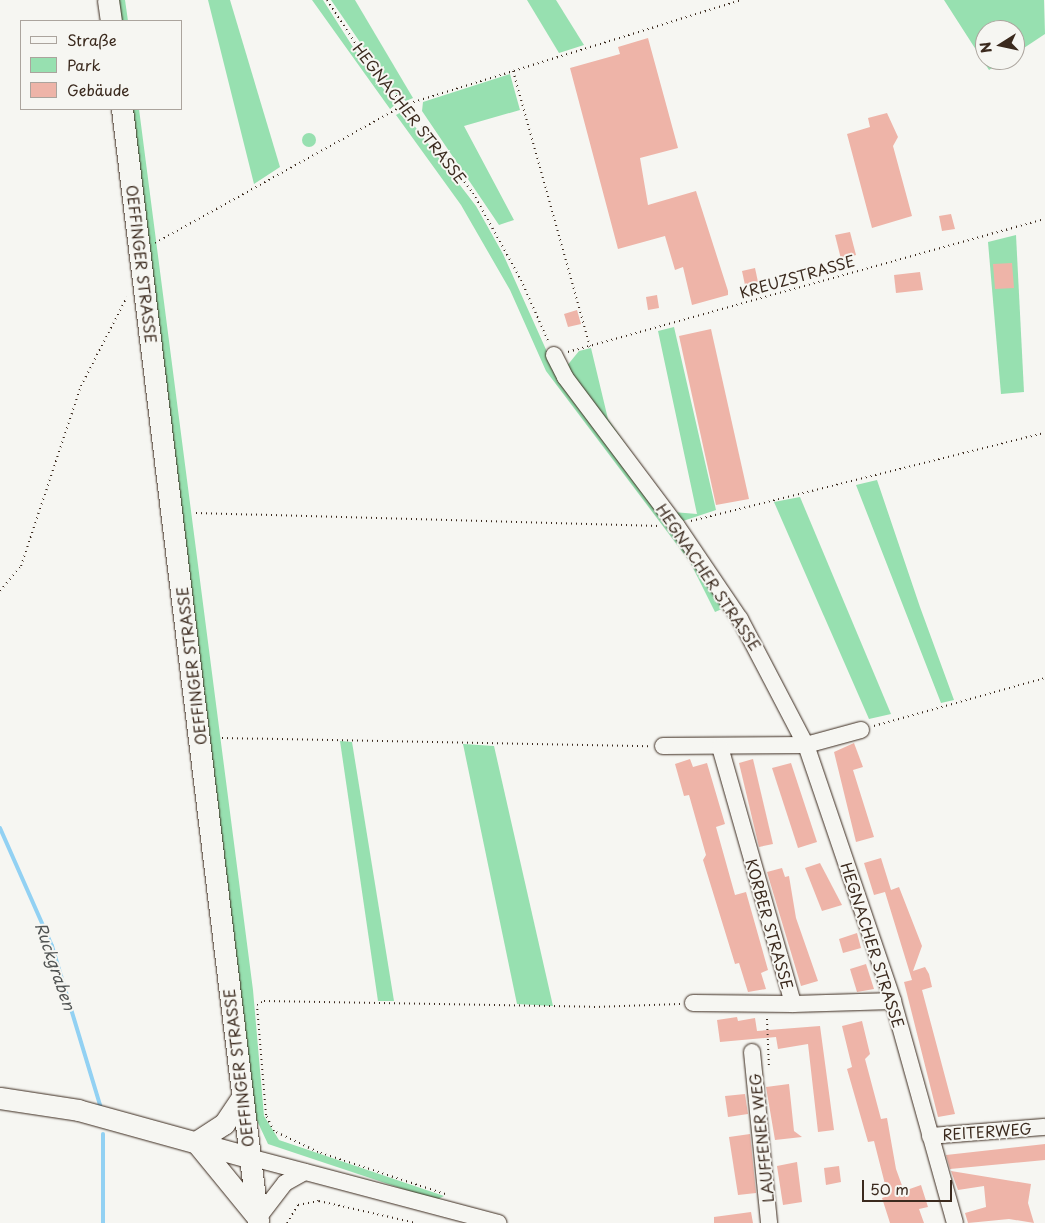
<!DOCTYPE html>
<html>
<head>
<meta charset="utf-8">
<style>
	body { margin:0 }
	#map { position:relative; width:1045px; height:1223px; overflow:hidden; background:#f6f6f2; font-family:"Playpen Sans",sans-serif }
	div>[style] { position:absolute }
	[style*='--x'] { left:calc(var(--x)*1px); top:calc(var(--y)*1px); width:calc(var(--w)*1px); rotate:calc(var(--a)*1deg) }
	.green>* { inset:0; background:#97e0b0 }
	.round { border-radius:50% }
	.stream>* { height:4px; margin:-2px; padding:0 2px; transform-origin:2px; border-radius:2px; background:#92d1f3 }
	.building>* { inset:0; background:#eeb4a8 }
	.path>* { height:2px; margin-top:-1px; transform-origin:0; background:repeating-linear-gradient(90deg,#3b2a1e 0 1px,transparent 0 5px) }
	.roads { filter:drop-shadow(0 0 1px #3b2a1e) drop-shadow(0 0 1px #3b2a1e) }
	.minor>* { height:16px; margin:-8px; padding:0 8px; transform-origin:8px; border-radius:8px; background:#f6f6f2 }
	.major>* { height:21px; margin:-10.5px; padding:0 10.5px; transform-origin:10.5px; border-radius:10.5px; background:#f6f6f2 }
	span { translate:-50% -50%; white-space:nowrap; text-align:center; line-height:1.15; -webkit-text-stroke:4px #f6f6f2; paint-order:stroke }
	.street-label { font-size:15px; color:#3b2a1e }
	.water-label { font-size:16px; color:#515453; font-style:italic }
	.legend { position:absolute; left:20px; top:20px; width:162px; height:90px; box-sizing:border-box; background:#f6f6f2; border:1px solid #aba49d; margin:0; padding:6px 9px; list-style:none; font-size:15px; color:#3b2a1e }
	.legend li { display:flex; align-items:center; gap:10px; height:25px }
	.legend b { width:25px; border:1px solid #aba49d }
	.north { position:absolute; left:975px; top:20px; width:50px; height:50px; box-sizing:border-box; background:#f6f6f2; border:1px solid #aba49d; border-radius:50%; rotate:260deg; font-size:14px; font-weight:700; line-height:20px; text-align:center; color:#3b2a1e }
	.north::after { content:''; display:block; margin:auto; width:18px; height:22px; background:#3b2a1e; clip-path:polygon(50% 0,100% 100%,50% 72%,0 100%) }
	.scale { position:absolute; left:862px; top:1180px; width:90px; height:22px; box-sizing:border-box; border:2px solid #3b2a1e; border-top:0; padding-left:6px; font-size:15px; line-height:18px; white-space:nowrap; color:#3b2a1e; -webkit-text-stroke:4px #f6f6f2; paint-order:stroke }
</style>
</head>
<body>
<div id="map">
	<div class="green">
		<div style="clip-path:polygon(113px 0,125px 0,128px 21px,116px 21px)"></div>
		<div style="clip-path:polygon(208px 0,230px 0,280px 167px,254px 184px)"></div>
		<div style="clip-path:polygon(312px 0,323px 0,367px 69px,396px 104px,390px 109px)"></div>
		<div style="clip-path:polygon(331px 0,355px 0,413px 98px,406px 101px,395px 93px)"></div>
		<div style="clip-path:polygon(527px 0,556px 0,584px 45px,559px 53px)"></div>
		<div style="clip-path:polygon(944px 0,1044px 0,1045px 34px,1015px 54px,1015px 30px,985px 30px,985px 60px,1005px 60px,989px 70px)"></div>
		<div style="clip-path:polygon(510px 74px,520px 110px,464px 126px,514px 220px,499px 225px,422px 111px,423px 102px)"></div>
		<div style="clip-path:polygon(127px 109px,139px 109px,253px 990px,264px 1116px,279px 1140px,444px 1196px,436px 1200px,268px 1144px,253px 1112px)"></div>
		<div style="clip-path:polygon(403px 111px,476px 206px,503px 254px,557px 374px,729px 606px,715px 612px,690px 562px,546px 371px,510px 290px,461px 205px,396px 115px)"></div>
		<div class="round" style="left:302px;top:133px;width:14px;height:14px"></div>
		<div style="clip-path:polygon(1016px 235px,1024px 392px,1001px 394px,988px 242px)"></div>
		<div style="clip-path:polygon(674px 327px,716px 510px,680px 522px,566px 367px,579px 351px,591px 348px,608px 419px,673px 512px,697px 514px,658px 331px)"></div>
		<div style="clip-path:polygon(877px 480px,920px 607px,954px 700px,941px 703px,856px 485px)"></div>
		<div style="clip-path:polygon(800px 497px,891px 714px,869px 719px,774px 502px)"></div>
		<div style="clip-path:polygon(340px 741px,352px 742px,394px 1001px,378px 1001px)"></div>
		<div style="clip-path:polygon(463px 744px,494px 746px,553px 1006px,517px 1004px)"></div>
	</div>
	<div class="stream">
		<div style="--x:0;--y:828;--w:129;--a:66.2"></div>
		<div style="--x:52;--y:946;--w:169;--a:73.2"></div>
		<div style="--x:103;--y:1134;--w:89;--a:90"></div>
	</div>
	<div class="building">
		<div style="clip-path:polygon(648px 38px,678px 148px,640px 158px,648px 205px,696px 191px,728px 291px,728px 295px,692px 305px,683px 267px,675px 270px,665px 236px,618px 249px,570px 68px,620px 54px,618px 47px)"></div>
		<div style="clip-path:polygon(887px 113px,898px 137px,893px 146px,912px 216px,872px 228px,847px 134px,870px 127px,868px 118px)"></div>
		<div style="clip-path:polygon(951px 214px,955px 229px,942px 231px,939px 216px)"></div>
		<div style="clip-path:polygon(850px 232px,856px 255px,841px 259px,835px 235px)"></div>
		<div style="clip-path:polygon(1012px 263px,1014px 288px,995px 289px,993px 264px)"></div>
		<div style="clip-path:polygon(755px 268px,758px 282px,745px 285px,742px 271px)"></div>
		<div style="clip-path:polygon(920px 272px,923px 290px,896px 293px,894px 275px)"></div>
		<div style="clip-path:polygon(657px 295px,659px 308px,648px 310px,646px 297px)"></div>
		<div style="clip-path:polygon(577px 310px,581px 324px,568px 327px,564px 314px)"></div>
		<div style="clip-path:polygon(711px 329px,749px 499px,716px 505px,679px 336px)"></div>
		<div style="clip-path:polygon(854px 743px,863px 767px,853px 770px,874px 837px,856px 842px,834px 752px)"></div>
		<div style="clip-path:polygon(690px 759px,693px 767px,707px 763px,725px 824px,716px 827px,735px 895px,746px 892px,768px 970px,761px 973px,766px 989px,748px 992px,739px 963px,735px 964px,703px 860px,706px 855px,689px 795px,684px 796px,675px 764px)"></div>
		<div style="clip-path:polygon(753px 759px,773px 844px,759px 847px,739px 763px)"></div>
		<div style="clip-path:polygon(791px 763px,817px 842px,798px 848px,772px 768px)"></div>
		<div style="clip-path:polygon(881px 858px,891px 890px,899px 887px,922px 946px,913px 971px,925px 967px,929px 974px,932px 987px,922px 990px,955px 1114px,938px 1117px,904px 982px,912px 980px,885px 892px,874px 895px,864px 863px)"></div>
		<div style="clip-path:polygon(820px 863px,842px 905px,822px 911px,805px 868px)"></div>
		<div style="clip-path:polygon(782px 868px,785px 877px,789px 876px,796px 918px,818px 981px,801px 986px,767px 872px)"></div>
		<div style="clip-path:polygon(857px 933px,861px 948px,843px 953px,839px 939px)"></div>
		<div style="clip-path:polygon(866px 964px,874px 989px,857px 992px,850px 969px)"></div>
		<div style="clip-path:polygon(737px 1017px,738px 1021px,755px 1018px,757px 1031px,820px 1026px,834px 1130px,818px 1132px,808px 1044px,778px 1049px,776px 1037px,720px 1042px,717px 1020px)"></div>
		<div style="clip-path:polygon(862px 1021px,870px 1054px,865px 1059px,881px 1119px,887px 1118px,896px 1169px,904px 1191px,921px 1185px,928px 1207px,919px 1209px,924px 1223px,890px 1223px,882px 1198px,888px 1196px,874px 1141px,868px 1142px,847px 1069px,852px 1067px,842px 1026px)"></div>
		<div style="clip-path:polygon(789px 1084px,794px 1131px,802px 1137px,775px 1140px,766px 1087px)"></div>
		<div style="clip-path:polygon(745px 1094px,748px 1114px,728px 1117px,725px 1096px)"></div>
		<div style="clip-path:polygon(750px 1134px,756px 1193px,738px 1195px,729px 1137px)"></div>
		<div style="clip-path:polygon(1045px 1144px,1045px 1160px,950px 1169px,946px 1155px)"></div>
		<div style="clip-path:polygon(797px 1162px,802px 1202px,783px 1205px,777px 1166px)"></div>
		<div style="clip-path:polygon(839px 1166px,841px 1182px,826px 1185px,824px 1168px)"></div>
		<div style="clip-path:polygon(951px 1171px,1031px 1184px,1028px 1203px,1034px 1223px,1009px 1219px,968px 1223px,965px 1213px,986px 1207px,984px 1186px,958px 1190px)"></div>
		<div style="clip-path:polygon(751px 1212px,753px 1223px,714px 1223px,714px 1217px)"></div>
	</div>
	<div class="path">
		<div style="--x:327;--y:0;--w:93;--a:56.8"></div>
		<div style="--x:378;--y:78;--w:45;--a:45"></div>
		<div style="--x:410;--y:110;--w:104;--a:52.8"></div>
		<div style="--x:473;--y:193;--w:99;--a:61.1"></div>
		<div style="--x:521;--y:280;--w:69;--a:66"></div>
		<div style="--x:513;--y:71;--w:286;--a:74.4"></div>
		<div style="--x:155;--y:243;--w:285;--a:-29"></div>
		<div style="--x:404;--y:105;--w:354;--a:-17.3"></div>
		<div style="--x:568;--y:352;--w:495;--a:-15.6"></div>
		<div style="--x:196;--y:513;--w:464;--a:1.6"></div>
		<div style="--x:691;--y:521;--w:365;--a:-14"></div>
		<div style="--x:0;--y:591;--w:33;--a:-50"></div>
		<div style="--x:21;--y:566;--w:190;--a:-71.6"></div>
		<div style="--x:81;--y:386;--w:100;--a:-62.7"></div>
		<div style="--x:874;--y:726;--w:178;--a:-15.7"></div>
		<div style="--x:222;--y:738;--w:428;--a:1.1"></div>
		<div style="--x:767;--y:1019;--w:50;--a:87.7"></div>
		<div style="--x:445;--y:1194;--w:134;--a:-161.7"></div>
		<div style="--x:318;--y:1152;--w:49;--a:-154.5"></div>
		<div style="--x:274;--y:1131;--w:18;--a:-117"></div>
		<div style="--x:266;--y:1115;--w:110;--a:-94.7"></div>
		<div style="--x:257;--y:1005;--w:8;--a:-30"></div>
		<div style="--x:264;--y:1001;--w:330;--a:1"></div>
		<div style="--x:594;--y:1007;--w:86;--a:-2"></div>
		<div style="--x:287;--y:1223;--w:21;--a:-59"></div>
		<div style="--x:298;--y:1205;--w:21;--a:-11"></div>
		<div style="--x:319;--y:1201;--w:99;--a:12.8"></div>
	</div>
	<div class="roads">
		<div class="minor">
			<div style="--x:554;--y:355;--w:25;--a:63"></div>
			<div style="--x:565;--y:377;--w:186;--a:53.1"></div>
			<div style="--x:677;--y:526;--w:112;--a:55.9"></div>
			<div style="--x:740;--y:619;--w:142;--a:62.4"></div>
			<div style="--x:806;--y:745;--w:270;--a:71.2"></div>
			<div style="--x:893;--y:1001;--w:230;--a:74.4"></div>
			<div style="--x:663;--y:746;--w:143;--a:-0.4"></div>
			<div style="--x:806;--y:745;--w:57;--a:-15.3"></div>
			<div style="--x:720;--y:747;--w:267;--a:74.1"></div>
			<div style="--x:793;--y:1004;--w:100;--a:-1.7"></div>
			<div style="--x:693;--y:1003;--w:100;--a:0.6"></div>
			<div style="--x:752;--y:1052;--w:172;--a:84.3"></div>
			<div style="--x:930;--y:1136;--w:115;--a:-4.5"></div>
			<div style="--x:249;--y:1157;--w:258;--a:14.8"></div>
			<div style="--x:258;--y:1218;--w:44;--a:-52.4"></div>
			<div style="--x:285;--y:1183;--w:23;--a:-29"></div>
		</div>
		<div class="major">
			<div style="--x:108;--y:0;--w:21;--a:82"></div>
			<div style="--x:122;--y:109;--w:1122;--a:83.04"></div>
			<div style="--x:0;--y:1098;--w:79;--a:8.7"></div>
			<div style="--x:78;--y:1110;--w:177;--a:15.4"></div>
			<div style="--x:196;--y:1142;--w:98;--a:50.8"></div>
			<div style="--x:196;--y:1142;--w:33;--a:-33"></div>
			<div style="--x:224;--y:1124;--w:32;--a:-56"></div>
		</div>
	</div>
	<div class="street-label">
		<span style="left:410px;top:113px;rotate:52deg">HEGNACHER STRASSE</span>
		<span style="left:142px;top:264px;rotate:83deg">OEFFINGER STRASSE</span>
		<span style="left:797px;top:276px;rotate:-16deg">KREUZSTRASSE</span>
		<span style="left:709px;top:577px;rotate:56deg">HEGNACHER STRASSE</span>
		<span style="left:191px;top:666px;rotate:-97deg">OEFFINGER STRASSE</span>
		<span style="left:770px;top:924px;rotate:74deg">KORBER STRASSE</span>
		<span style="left:873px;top:945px;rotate:72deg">HEGNACHER STRASSE</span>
		<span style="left:238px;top:1068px;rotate:-97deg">OEFFINGER STRASSE</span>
		<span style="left:987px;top:1131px;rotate:-4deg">REITERWEG</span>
		<span style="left:761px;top:1138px;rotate:-96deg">LAUFFENER WEG</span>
	</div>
	<div class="water-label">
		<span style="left:56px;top:966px;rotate:71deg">Ruckgraben</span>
	</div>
	<ul class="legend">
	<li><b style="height:6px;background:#f6f6f2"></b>Straße</li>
	<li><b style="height:14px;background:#97e0b0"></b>Park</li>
	<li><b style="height:14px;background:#eeb4a8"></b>Gebäude</li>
	</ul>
	<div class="north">N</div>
	<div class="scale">50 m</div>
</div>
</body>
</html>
